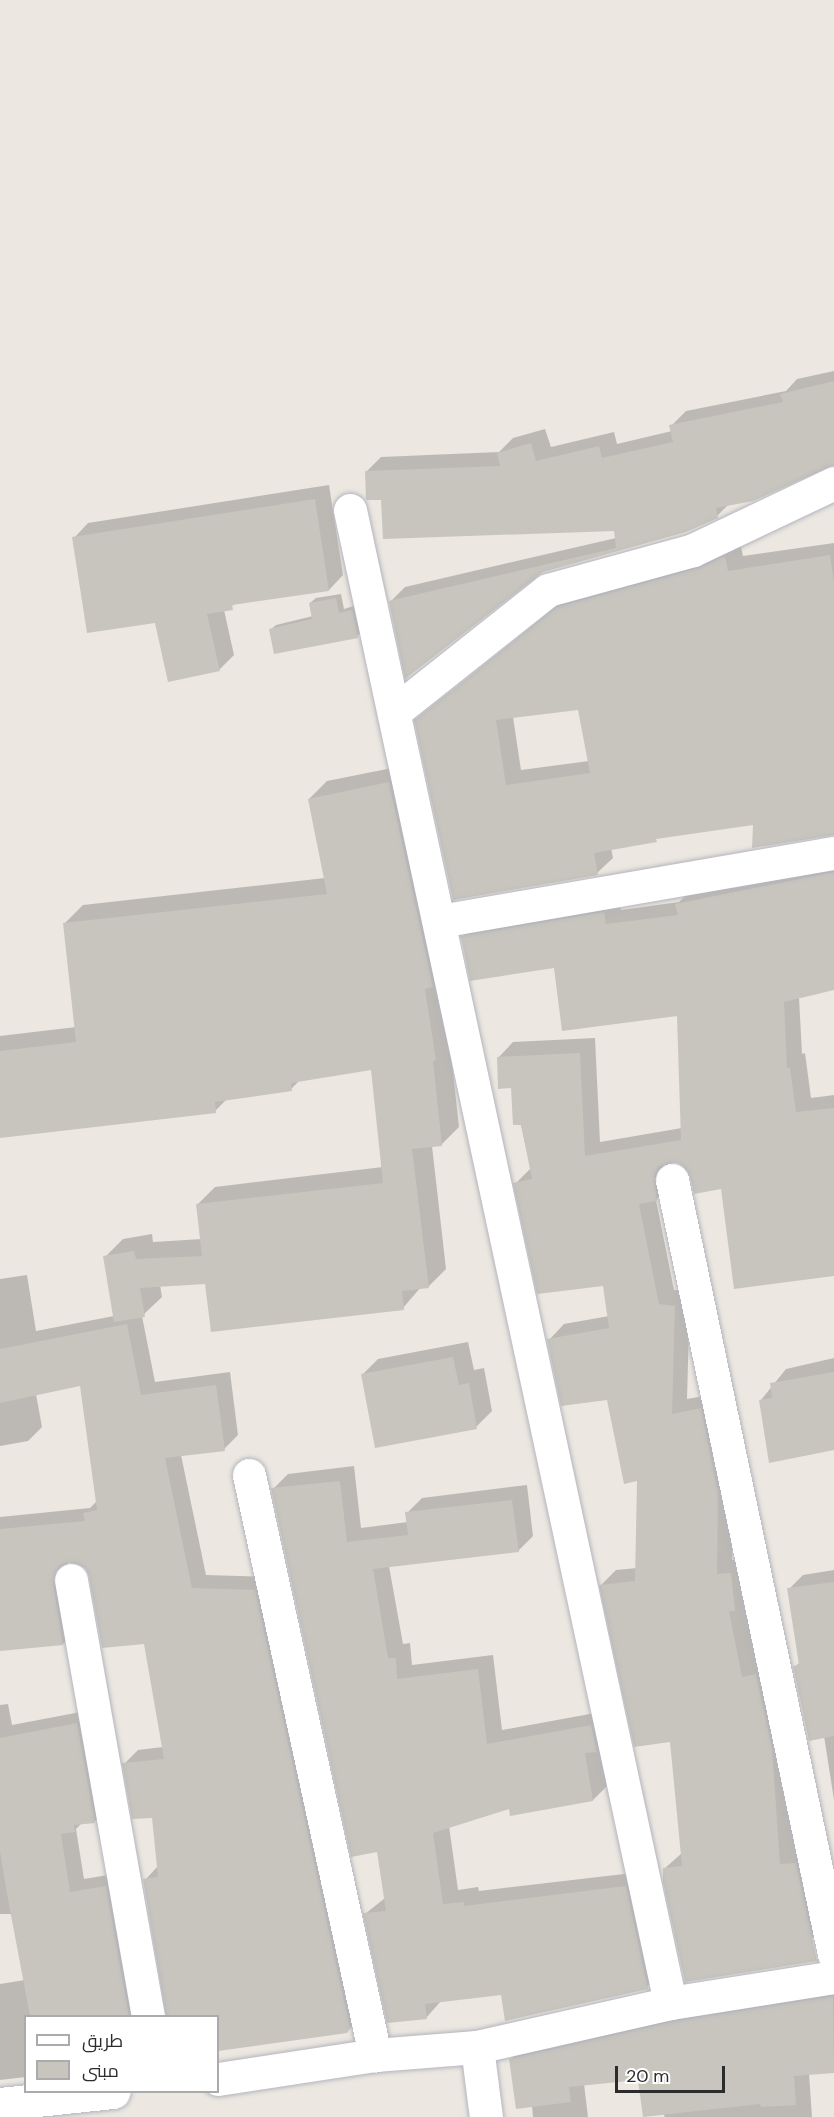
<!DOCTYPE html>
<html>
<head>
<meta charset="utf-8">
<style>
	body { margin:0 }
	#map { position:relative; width:834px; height:2117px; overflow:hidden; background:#ece7e0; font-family:"DM Sans",Cairo,sans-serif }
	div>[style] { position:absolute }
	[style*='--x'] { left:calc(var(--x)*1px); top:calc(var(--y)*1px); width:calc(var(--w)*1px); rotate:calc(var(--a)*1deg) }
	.shadow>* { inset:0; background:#0003 }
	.building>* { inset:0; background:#c8c5be }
	.roads { filter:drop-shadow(0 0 2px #b3b5be) drop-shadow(0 0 2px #b3b5be) }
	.minor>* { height:33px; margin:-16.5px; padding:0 16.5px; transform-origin:16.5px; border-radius:16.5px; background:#fff }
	span { translate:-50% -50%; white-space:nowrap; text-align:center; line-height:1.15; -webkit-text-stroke:4.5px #fff; paint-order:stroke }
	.legend { position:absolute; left:24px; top:2015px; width:195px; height:78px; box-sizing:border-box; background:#fff; border:2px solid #ababab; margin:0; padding:8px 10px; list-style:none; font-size:18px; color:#2c2c2c }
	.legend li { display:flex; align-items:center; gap:12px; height:30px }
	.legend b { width:30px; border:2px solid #ababab }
	.scale { position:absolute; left:615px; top:2066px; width:110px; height:27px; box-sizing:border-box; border:3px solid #2c2c2c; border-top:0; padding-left:8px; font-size:18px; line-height:21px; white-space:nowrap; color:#2c2c2c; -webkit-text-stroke:4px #fff; paint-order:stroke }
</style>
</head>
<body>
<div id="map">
	<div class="shadow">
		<div style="clip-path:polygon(834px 371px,834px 465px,729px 504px,717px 516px,536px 574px,390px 602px,405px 587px,616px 538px,615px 529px,383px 498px,366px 472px,381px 457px,499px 452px,513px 438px,545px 429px,551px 447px,614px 432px,617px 444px,672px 431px,671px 426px,686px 411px,786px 391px,797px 379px)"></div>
		<div style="clip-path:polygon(329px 485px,343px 575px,329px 590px,239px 602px,224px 610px,234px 655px,219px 670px,156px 621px,74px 538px,88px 523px)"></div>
		<div style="clip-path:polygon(evenodd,740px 542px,743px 556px,834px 543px,834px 834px,755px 823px,660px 837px,611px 848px,613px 858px,597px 873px,416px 720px,574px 592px,740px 542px,579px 709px,589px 761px,521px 770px,513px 717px,579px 709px)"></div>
		<div style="clip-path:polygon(341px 594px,344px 609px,357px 605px,363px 631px,357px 636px,270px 630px,276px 625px,313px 616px,310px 603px,316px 598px)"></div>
		<div style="clip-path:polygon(407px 765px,450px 1044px,459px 1127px,441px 1145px,432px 1146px,446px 1269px,428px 1287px,421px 1287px,403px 1308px,207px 1283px,160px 1285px,162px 1297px,142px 1316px,155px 1382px,230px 1372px,238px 1435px,224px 1449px,181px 1455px,206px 1575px,269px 1577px,361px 2017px,347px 2032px,218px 2050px,218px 2016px,167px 2016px,145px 1880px,158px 1866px,153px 1816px,124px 1764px,138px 1750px,163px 1747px,145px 1642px,86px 1566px,69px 1560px,66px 1568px,77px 1630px,63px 1644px,0 1650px,0 1517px,90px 1508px,97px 1501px,81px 1384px,36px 1394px,42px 1427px,28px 1441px,0 1446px,0 1279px,27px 1275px,36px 1331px,114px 1316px,105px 1257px,123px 1239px,152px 1234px,153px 1242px,202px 1239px,197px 1205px,215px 1187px,383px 1167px,372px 1069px,300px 1080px,291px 1089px,228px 1098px,215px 1111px,0 1136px,0 1036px,76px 1027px,65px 923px,83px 905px,325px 878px,309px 799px,327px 781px)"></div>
		<div style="clip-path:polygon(834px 861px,834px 988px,799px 997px,802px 1054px,805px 1053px,811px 1098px,834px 1095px,834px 1274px,722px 1187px,695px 1192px,687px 1166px,669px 1160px,672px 1184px,656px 1200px,674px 1290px,690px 1291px,687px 1399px,716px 1394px,733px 1476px,732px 1560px,746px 1559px,787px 1732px,795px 1849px,811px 1848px,827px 1924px,811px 1939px,664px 1869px,682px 1853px,672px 1741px,601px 1585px,616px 1570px,637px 1568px,638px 1479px,608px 1398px,549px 1340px,564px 1324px,609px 1316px,604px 1285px,515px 1184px,531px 1168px,512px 1087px,498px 1058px,513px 1042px,595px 1038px,600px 1142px,682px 1128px,679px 1015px,555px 966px,462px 937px,478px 922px,619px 897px,621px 910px,679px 902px,692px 889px)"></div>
		<div style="clip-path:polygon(468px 1342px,474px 1370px,484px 1368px,492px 1411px,476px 1427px,362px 1375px,378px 1359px)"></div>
		<div style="clip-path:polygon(834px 1358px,834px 1448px,761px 1400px,786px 1369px)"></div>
		<div style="clip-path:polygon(354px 1466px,361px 1528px,408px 1522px,407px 1513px,422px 1498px,527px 1485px,533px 1536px,518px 1551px,389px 1566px,403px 1644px,410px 1643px,412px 1665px,493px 1655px,502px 1730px,606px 1711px,608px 1785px,593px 1800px,510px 1807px,449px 1826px,458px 1890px,478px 1887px,479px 1891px,641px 1872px,662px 1972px,647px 1987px,503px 1993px,441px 2001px,426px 2018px,365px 1914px,385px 1898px,378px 1851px,273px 1489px,288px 1474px)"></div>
		<div style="clip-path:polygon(834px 1570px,834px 1800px,824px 1736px,795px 1667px,800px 1662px,789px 1589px,803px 1575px)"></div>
		<div style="clip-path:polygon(8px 1704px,12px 1725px,91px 1710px,108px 1808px,94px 1822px,82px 1823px,76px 1829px,84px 1879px,120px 1873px,153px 2016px,26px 2016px,26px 2077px,0 2080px,0 1984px,25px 1980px,12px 1914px,0 1914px,0 1705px)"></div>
		<div style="clip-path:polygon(834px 1985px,834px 2071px,809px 2073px,812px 2117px,665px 2117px,640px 2078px,584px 2084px,588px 2117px,533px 2117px,532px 2106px,511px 2059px,525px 2045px)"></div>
	</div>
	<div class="building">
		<div style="clip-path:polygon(834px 381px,834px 465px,753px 501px,716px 508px,718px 518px,686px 532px,543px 572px,405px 679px,389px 601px,616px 548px,614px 531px,383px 539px,381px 500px,366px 500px,365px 471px,500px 466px,497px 453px,531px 443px,536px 461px,599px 446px,602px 458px,673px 442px,669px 425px,783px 402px,780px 394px)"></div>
		<div style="clip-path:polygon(315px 499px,329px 591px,232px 605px,233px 610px,207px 614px,220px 671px,168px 682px,155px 623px,87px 633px,72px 537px)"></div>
		<div style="clip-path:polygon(evenodd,830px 555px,834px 582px,834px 835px,752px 848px,753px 825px,656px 839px,657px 842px,594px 853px,598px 875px,453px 900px,414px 720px,557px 607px,698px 568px,725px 556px,728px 571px,830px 555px,578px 710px,590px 773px,506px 785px,496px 720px,578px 710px)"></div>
		<div style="clip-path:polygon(336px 598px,339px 613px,352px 610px,358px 638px,274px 654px,269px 629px,312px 619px,309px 603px)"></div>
		<div style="clip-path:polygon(389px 782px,433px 987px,425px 989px,436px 1060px,433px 1061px,442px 1146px,412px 1149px,429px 1288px,402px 1291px,404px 1310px,211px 1332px,205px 1284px,140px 1288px,145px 1317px,114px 1322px,103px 1256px,134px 1251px,136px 1259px,202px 1256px,196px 1204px,383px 1183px,371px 1070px,291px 1083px,292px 1091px,215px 1102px,216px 1113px,0 1138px,0 1051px,76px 1042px,63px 923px,327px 894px,308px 799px)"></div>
		<div style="clip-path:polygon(834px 872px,834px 990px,784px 1002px,787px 1068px,790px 1068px,796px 1112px,834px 1108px,834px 1276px,734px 1289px,721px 1189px,694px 1194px,690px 1176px,678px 1162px,659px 1166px,654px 1175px,657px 1201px,639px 1204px,659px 1304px,675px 1306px,672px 1414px,701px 1408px,718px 1492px,717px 1574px,731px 1573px,735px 1611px,729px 1611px,742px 1677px,756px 1674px,772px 1748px,780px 1864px,796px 1863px,817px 1961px,685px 1982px,663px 1882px,663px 1868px,682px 1866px,670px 1742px,634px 1747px,599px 1585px,635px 1581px,637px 1481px,624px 1484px,607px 1400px,561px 1406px,547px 1339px,609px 1328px,603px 1286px,537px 1294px,513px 1183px,532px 1179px,521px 1125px,513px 1125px,511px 1088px,498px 1089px,497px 1057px,580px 1053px,585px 1156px,681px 1140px,677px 1016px,562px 1031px,554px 968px,470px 981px,461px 936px,604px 912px,606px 924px,678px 915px,675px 904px)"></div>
		<div style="clip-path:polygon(127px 1324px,141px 1395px,216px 1385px,225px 1451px,165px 1458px,192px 1588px,255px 1590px,350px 2028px,347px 2033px,218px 2051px,218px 2016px,166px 2016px,143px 1879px,158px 1877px,152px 1818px,132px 1819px,122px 1763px,164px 1759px,144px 1644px,102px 1648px,89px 1576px,85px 1568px,68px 1562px,59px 1566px,53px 1583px,63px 1645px,0 1651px,0 1529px,85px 1521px,83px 1513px,97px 1510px,80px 1386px,0 1403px,0 1349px)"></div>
		<div style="clip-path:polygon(453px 1357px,459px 1385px,469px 1383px,477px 1429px,375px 1448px,361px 1374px)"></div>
		<div style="clip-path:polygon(834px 1372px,834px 1450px,769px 1463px,759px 1400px,772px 1398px,770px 1383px)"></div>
		<div style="clip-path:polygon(340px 1481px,347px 1542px,408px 1535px,405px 1512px,512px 1500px,519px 1552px,373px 1569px,388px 1658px,396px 1658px,397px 1679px,478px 1669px,487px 1744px,591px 1725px,597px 1752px,585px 1753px,593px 1801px,510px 1816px,509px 1809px,433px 1833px,443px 1904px,464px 1902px,464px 1906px,626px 1886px,648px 1989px,505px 2021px,501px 1995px,425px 2004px,427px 2019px,387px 2023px,363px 1913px,386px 1911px,377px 1852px,351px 1857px,271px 1488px)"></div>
		<div style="clip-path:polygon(834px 1582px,834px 1736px,809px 1741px,793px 1666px,799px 1665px,787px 1588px)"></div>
		<div style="clip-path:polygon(77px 1723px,95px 1823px,74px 1825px,75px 1832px,61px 1834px,70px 1892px,106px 1886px,129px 2016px,30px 2016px,7px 1894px,0 1851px,0 1738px)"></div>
		<div style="clip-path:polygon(833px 1996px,834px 2073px,794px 2076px,796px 2105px,761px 2107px,760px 2104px,643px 2117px,638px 2080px,569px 2087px,571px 2102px,516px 2109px,509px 2059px,674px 2021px)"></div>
	</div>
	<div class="roads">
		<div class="minor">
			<div style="--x:350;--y:510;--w:1527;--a:77.9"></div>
			<div style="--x:394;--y:712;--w:196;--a:-38.4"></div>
			<div style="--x:548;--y:590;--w:150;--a:-15.4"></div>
			<div style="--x:693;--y:550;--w:156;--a:-25.4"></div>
			<div style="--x:440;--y:921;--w:400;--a:-9.8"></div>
			<div style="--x:672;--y:1180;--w:791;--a:78.18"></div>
			<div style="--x:249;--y:1475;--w:594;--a:77.74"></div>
			<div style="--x:71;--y:1580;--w:443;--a:80"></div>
			<div style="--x:477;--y:2047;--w:71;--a:82.7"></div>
			<div style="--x:218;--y:2079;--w:159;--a:-8.7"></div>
			<div style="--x:375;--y:2055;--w:102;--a:-4.5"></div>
			<div style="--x:477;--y:2047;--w:198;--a:-12.8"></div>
			<div style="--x:670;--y:2003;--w:166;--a:-9"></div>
			<div style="--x:0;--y:2104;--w:114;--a:-6.1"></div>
		</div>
	</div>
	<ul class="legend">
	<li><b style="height:8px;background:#fff"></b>طريق</li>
	<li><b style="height:16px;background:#c8c5be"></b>مبنى</li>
	</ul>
	<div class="scale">20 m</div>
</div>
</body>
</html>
